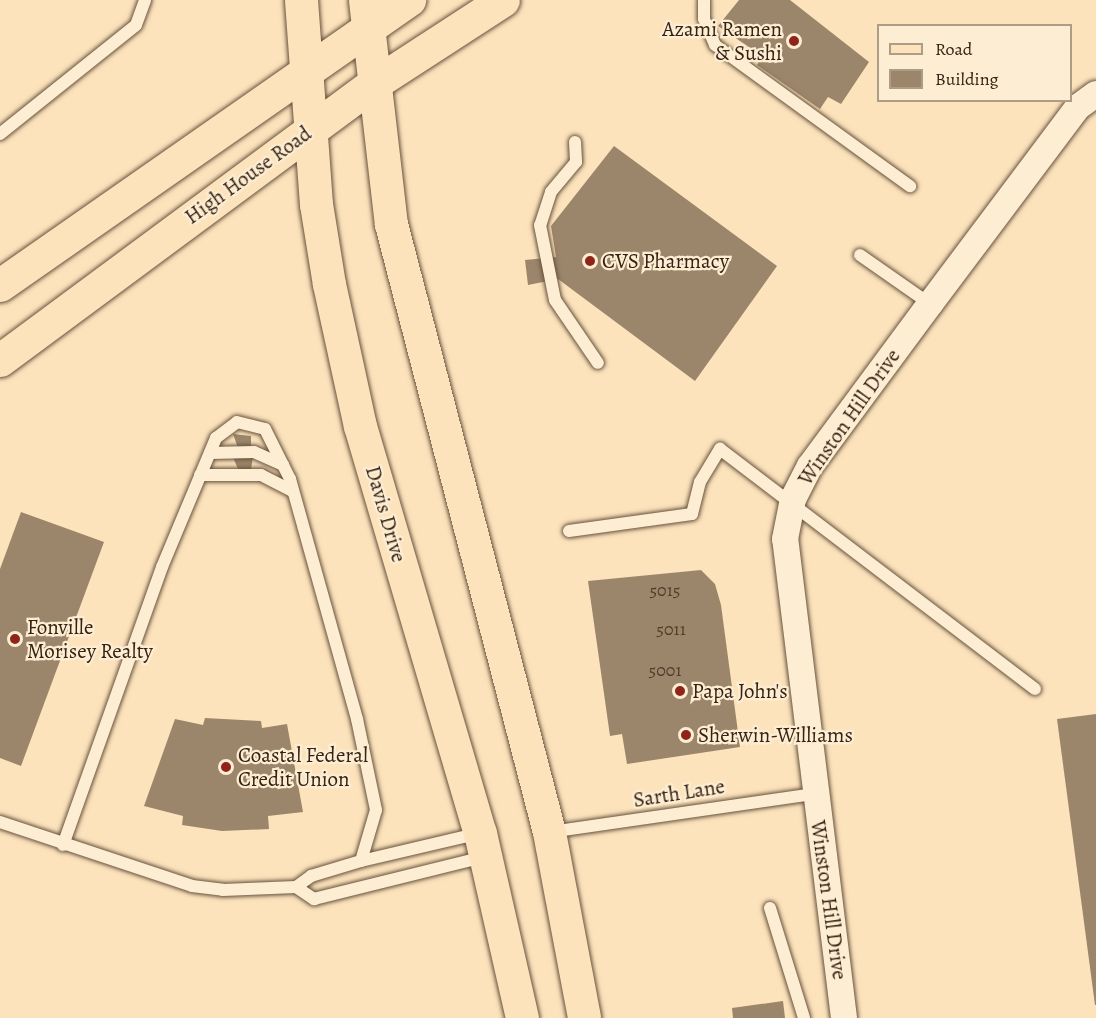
<!DOCTYPE html>
<html>
<head>
<meta charset="utf-8">
<style>
	body { margin:0 }
	#map { position:relative; width:1096px; height:1018px; overflow:hidden; background:#fce3bc; font-family:Alegreya,serif }
	div>[style] { position:absolute }
	[style*='--x'] { left:calc(var(--x)*1px); top:calc(var(--y)*1px); width:calc(var(--w)*1px); rotate:calc(var(--a)*1deg) }
	.building>* { inset:0; background:#9c866b }
	.roads { filter:drop-shadow(0 0 2px #67523d) drop-shadow(0 0 2px #67523d) }
	.lane>* { height:12px; margin:-6px; padding:0 6px; transform-origin:6px; border-radius:6px; background:#fdedd3 }
	.street>* { height:26px; margin:-13px; padding:0 13px; transform-origin:13px; border-radius:13px; background:#fdedd3 }
	.primary>* { height:33px; margin:-16.5px; padding:0 16.5px; transform-origin:16.5px; border-radius:16.5px; background:#fce3bc }
	.dots>* { width:16px; height:16px; translate:-50% -50%; box-sizing:border-box; border:3px solid #fdedd3; border-radius:50% }
	span { translate:-50% -50%; white-space:nowrap; text-align:center; line-height:1.15; -webkit-text-stroke:4.5px #fdedd3; paint-order:stroke }
	.number-label { font-size:18px; color:#4f3b29 }
	.number-label span { -webkit-text-stroke-width:0 }
	.poi-label { font-size:21px; color:#352213 }
	.right { translate:-100% -50%; text-align:right }
	.left { translate:0 -50%; text-align:left }
	.street-label { font-size:21px; color:#352213 }
	.legend { position:absolute; left:877px; top:24px; width:195px; height:78px; box-sizing:border-box; background:#fdedd3; border:2px solid #ad9c86; margin:0; padding:8px 10px; list-style:none; font-size:18px; color:#352213 }
	.legend li { display:flex; align-items:center; gap:12px; height:30px }
	.legend b { width:30px; border:2px solid #ad9c86 }
</style>
</head>
<body>
<div id="map">
	<div class="building">
		<div style="clip-path:polygon(739px 0,790px 0,869px 62px,841px 104px,828px 97px,820px 109px,757px 65px,762px 56px,718px 26px)"></div>
		<div style="clip-path:polygon(614px 146px,777px 266px,695px 381px,558px 279px,528px 285px,525px 260px,556px 257px,551px 226px)"></div>
		<div style="clip-path:polygon(233px 434px,251px 436px,251px 447px,238px 448px)"></div>
		<div style="clip-path:polygon(232px 455px,253px 456px,251px 470px,238px 469px)"></div>
		<div style="clip-path:polygon(21px 512px,104px 542px,21px 766px,0 758px,0 569px)"></div>
		<div style="clip-path:polygon(701px 570px,715px 584px,721px 605px,740px 747px,627px 764px,622px 734px,610px 736px,588px 581px)"></div>
		<div style="clip-path:polygon(1096px 714px,1096px 1005px,1095px 1005px,1057px 719px)"></div>
		<div style="clip-path:polygon(205px 718px,261px 721px,262px 728px,287px 724px,303px 812px,268px 816px,269px 829px,222px 831px,182px 825px,183px 816px,144px 806px,175px 719px,203px 725px)"></div>
		<div style="clip-path:polygon(783px 1001px,785px 1018px,733px 1018px,732px 1008px)"></div>
	</div>
	<div class="roads">
		<div class="lane">
			<div style="--x:704;--y:0;--w:19;--a:90"></div>
			<div style="--x:704;--y:19;--w:28;--a:67"></div>
			<div style="--x:715;--y:45;--w:241;--a:35.9"></div>
			<div style="--x:0;--y:134;--w:174;--a:-38.7"></div>
			<div style="--x:136;--y:25;--w:27;--a:-70"></div>
			<div style="--x:575;--y:142;--w:20;--a:87"></div>
			<div style="--x:576;--y:162;--w:39;--a:130"></div>
			<div style="--x:551;--y:192;--w:35;--a:108"></div>
			<div style="--x:540;--y:225;--w:76;--a:78.7"></div>
			<div style="--x:555;--y:300;--w:76;--a:55.7"></div>
			<div style="--x:860;--y:255;--w:85;--a:35"></div>
			<div style="--x:210;--y:453;--w:44;--a:-1.3"></div>
			<div style="--x:254;--y:452;--w:32;--a:24"></div>
			<div style="--x:200;--y:475;--w:61;--a:0"></div>
			<div style="--x:261;--y:475;--w:36;--a:27"></div>
			<div style="--x:569;--y:531;--w:124;--a:-7.9"></div>
			<div style="--x:692;--y:514;--w:33;--a:-76"></div>
			<div style="--x:700;--y:482;--w:39;--a:-59"></div>
			<div style="--x:720;--y:449;--w:396;--a:37.3"></div>
			<div style="--x:0;--y:822;--w:202;--a:18.4"></div>
			<div style="--x:192;--y:886;--w:31;--a:7"></div>
			<div style="--x:223;--y:890;--w:73;--a:-2.4"></div>
			<div style="--x:296;--y:887;--w:19;--a:-36"></div>
			<div style="--x:311;--y:876;--w:52;--a:-16.7"></div>
			<div style="--x:361;--y:861;--w:122;--a:-13.2"></div>
			<div style="--x:550;--y:832;--w:268;--a:-8.2"></div>
			<div style="--x:63;--y:845;--w:295;--a:-70.4"></div>
			<div style="--x:162;--y:567;--w:140;--a:-67.3"></div>
			<div style="--x:216;--y:438;--w:26;--a:-37"></div>
			<div style="--x:237;--y:422;--w:29;--a:14"></div>
			<div style="--x:265;--y:429;--w:56;--a:63.4"></div>
			<div style="--x:290;--y:479;--w:249;--a:74.4"></div>
			<div style="--x:357;--y:719;--w:93;--a:78.2"></div>
			<div style="--x:376;--y:810;--w:53;--a:106.4"></div>
			<div style="--x:296;--y:887;--w:22;--a:34"></div>
			<div style="--x:314;--y:899;--w:175;--a:-13.9"></div>
			<div style="--x:770;--y:908;--w:115;--a:72.8"></div>
		</div>
		<div class="street">
			<div style="--x:844;--y:1018;--w:483;--a:-97"></div>
			<div style="--x:785;--y:539;--w:41;--a:-78.7"></div>
			<div style="--x:793;--y:499;--w:37;--a:-63"></div>
			<div style="--x:810;--y:466;--w:202;--a:-53.5"></div>
			<div style="--x:930;--y:304;--w:246;--a:-53.1"></div>
			<div style="--x:1078;--y:107;--w:22;--a:-36"></div>
		</div>
		<div class="primary">
			<div style="--x:301;--y:0;--w:205;--a:85.8"></div>
			<div style="--x:316;--y:204;--w:81;--a:80.8"></div>
			<div style="--x:329;--y:284;--w:145;--a:77.7"></div>
			<div style="--x:360;--y:426;--w:424;--a:73.6"></div>
			<div style="--x:480;--y:833;--w:190;--a:77.2"></div>
			<div style="--x:365;--y:0;--w:226;--a:83.4"></div>
			<div style="--x:391;--y:224;--w:628;--a:75.43"></div>
			<div style="--x:549;--y:832;--w:189;--a:79.3"></div>
			<div style="--x:0;--y:285;--w:499;--a:-34.9"></div>
			<div style="--x:0;--y:360;--w:463;--a:-36.5"></div>
			<div style="--x:372;--y:85;--w:156;--a:-33"></div>
		</div>
	</div>
	<div class="dots">
		<div style="left:794px;top:41px;background:#8f2418"></div>
		<div style="left:590px;top:261px;background:#8f2418"></div>
		<div style="left:15px;top:639px;background:#8f2418"></div>
		<div style="left:680px;top:691px;background:#8f2418"></div>
		<div style="left:686px;top:735px;background:#8f2418"></div>
		<div style="left:226px;top:767px;background:#8f2418"></div>
	</div>
	<div class="number-label">
		<span style="left:665px;top:590px">5015</span>
		<span style="left:671px;top:629px">5011</span>
		<span style="left:665px;top:670px">5001</span>
	</div>
	<div class="poi-label">
		<span class="right" style="left:782px;top:41px">Azami Ramen<br>&amp; Sushi</span>
		<span class="left" style="left:602px;top:261px">CVS Pharmacy</span>
		<span class="left" style="left:27px;top:639px">Fonville<br>Morisey Realty</span>
		<span class="left" style="left:692px;top:691px">Papa John's</span>
		<span class="left" style="left:698px;top:735px">Sherwin-Williams</span>
		<span class="left" style="left:238px;top:767px">Coastal Federal<br>Credit Union</span>
	</div>
	<div class="street-label">
		<span style="left:248px;top:175px;rotate:-36deg">High House Road</span>
		<span style="left:849px;top:417px;rotate:-55deg">Winston Hill Drive</span>
		<span style="left:386px;top:514px;rotate:74deg">Davis Drive</span>
		<span style="left:679px;top:793px;rotate:-9deg">Sarth Lane</span>
		<span style="left:829px;top:900px;rotate:82deg">Winston Hill Drive</span>
	</div>
	<ul class="legend">
	<li><b style="height:8px;background:#fce3bc"></b>Road</li>
	<li><b style="height:16px;background:#9c866b"></b>Building</li>
	</ul>
</div>
</body>
</html>
